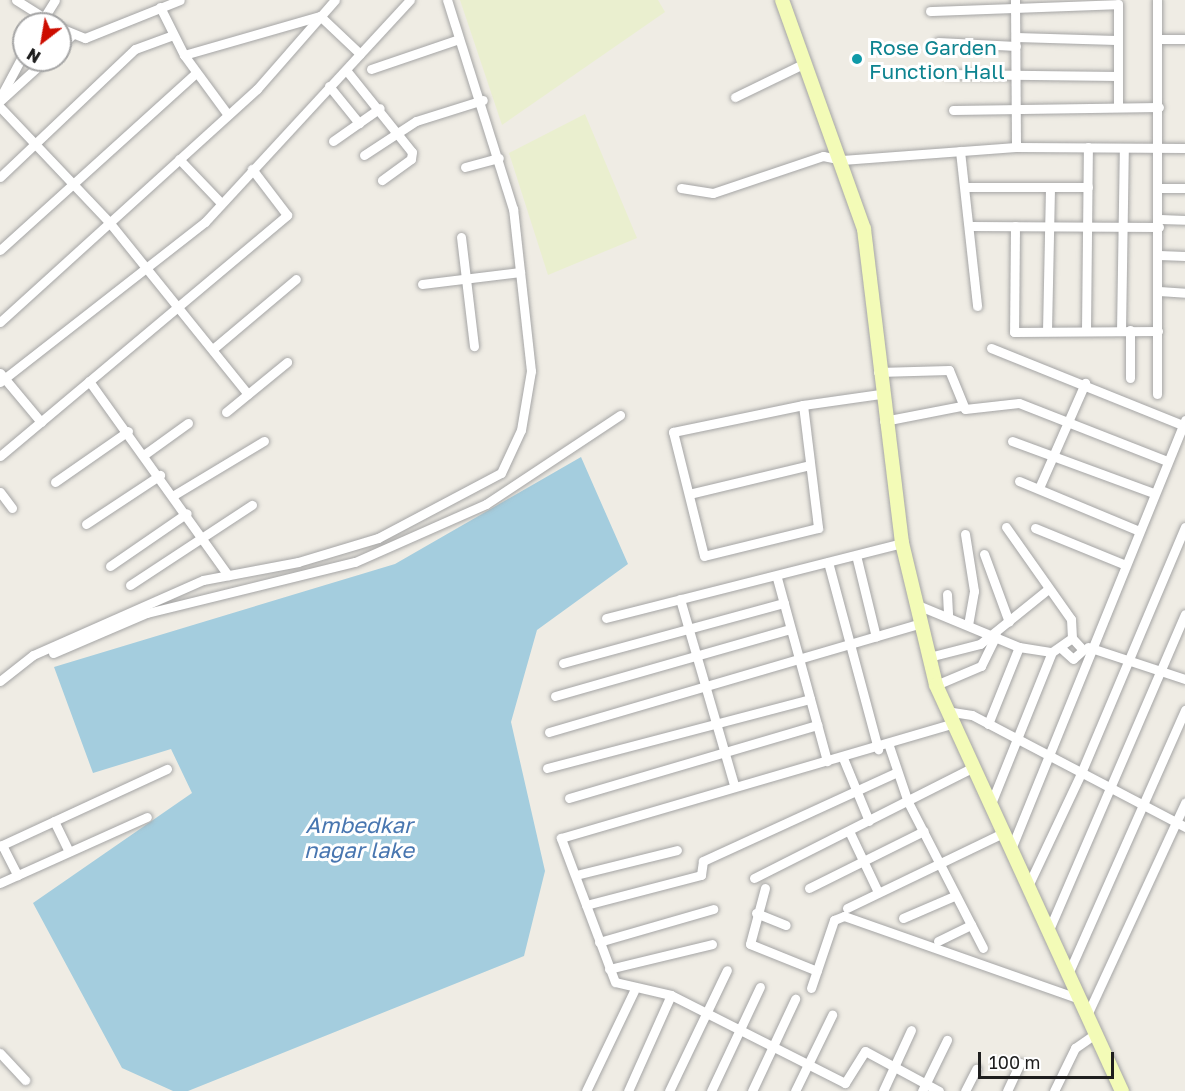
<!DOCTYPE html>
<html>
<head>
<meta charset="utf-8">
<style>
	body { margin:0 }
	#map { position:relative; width:1185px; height:1091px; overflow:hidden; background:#efece4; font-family:"Golos Text",sans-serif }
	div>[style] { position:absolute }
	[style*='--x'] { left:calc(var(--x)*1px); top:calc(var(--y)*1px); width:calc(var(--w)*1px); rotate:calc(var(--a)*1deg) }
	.farmland>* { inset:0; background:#eaefcf }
	.water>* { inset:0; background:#a4cdde }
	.roads { filter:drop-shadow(0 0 2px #a5a5a5) drop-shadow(0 0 2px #a5a5a5) }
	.street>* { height:9px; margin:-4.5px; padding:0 4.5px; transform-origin:4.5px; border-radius:4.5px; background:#fff }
	.secondary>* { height:14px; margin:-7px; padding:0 7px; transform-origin:7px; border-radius:7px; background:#f3fbb7 }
	.dots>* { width:16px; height:16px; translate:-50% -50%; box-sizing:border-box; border:3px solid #fff; border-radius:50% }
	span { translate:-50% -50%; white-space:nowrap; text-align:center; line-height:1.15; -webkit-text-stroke:6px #fff; paint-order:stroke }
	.culture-label { font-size:21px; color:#0d838f }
	.left { translate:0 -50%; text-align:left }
	.water-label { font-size:22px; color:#4876b0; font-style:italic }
	.north { position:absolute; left:12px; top:12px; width:60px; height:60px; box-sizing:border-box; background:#fff; border:2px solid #a5a5a5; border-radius:50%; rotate:211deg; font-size:16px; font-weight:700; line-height:24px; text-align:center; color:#1e1e1e }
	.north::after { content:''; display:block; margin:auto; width:21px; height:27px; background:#cd0d00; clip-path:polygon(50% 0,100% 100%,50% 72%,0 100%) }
	.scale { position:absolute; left:978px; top:1052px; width:136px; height:27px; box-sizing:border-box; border:3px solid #1e1e1e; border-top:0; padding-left:8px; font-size:18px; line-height:21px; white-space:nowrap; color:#1e1e1e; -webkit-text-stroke:4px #fff; paint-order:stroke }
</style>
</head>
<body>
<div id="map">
	<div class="farmland">
		<div style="clip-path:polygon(460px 0,658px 0,665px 12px,502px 125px)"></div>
		<div style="clip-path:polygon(585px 114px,637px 238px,548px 275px,509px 153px)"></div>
	</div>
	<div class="water">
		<div style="clip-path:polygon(581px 457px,628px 564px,537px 630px,511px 722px,545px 871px,524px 956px,188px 1091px,173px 1091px,122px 1068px,33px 903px,192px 793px,171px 749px,93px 773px,54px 667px,395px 564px)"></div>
	</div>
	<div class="roads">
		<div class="street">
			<div style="--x:16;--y:0;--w:45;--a:32.3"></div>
			<div style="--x:1015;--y:0;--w:147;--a:89.6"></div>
			<div style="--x:1157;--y:0;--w:394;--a:90"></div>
			<div style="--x:160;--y:7;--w:54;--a:63.4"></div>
			<div style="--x:184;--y:55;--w:141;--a:-16"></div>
			<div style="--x:320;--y:16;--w:55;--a:43.5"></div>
			<div style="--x:930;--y:11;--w:188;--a:-2.1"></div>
			<div style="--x:1118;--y:4;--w:103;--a:90"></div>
			<div style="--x:40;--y:24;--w:28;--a:-58"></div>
			<div style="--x:60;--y:28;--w:27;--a:22"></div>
			<div style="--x:85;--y:38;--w:102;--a:-21.8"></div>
			<div style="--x:1016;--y:37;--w:100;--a:1.7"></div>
			<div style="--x:1158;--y:39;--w:27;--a:0"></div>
			<div style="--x:938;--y:42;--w:78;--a:2.9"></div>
			<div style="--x:60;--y:46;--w:16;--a:-43"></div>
			<div style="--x:184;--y:55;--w:74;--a:53.7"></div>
			<div style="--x:371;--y:69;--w:93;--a:-18.8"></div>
			<div style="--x:346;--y:70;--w:105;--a:51.2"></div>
			<div style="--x:412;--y:152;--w:7;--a:98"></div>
			<div style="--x:411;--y:159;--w:36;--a:144"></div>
			<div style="--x:947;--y:74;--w:171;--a:0.7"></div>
			<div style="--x:329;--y:86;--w:48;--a:51"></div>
			<div style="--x:1;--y:96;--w:49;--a:-61.9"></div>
			<div style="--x:735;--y:97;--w:76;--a:-25.9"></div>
			<div style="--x:0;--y:101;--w:61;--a:-42.3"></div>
			<div style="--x:0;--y:107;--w:158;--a:46.5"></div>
			<div style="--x:109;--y:222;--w:221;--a:51.1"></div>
			<div style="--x:953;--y:110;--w:206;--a:-0.8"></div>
			<div style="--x:333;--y:141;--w:57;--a:-35.1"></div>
			<div style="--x:960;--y:151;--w:156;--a:83.7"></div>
			<div style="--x:364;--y:155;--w:62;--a:-33.2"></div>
			<div style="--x:416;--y:121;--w:70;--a:-17.4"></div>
			<div style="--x:179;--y:159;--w:61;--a:46.3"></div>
			<div style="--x:465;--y:167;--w:35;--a:-15"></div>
			<div style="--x:0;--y:177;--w:186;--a:-43.5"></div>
			<div style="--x:135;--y:49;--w:40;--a:-20.2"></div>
			<div style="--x:965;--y:187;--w:123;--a:0"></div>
			<div style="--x:681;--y:188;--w:32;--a:9"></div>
			<div style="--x:713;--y:193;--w:116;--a:-18.6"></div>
			<div style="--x:823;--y:156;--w:19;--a:12"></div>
			<div style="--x:842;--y:160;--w:174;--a:-4.3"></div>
			<div style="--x:1016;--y:147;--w:169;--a:0.3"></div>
			<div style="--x:1160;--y:188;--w:25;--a:0"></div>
			<div style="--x:1160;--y:219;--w:25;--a:2"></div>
			<div style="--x:969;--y:226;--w:190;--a:0.3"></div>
			<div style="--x:1015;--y:226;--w:106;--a:90.5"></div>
			<div style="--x:1014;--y:332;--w:144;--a:-0.4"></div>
			<div style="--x:461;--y:237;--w:110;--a:83.2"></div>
			<div style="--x:0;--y:250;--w:263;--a:-42.1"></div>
			<div style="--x:1159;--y:255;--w:26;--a:2"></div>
			<div style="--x:422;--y:284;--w:99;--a:-7"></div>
			<div style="--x:1159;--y:291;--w:26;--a:4"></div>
			<div style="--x:0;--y:322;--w:347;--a:-42.2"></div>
			<div style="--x:257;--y:89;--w:118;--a:-48.8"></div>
			<div style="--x:1047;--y:331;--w:143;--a:-88.8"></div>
			<div style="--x:1086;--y:331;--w:184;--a:-89.4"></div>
			<div style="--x:1121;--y:331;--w:183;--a:-89.1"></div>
			<div style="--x:214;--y:348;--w:107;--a:-40.1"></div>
			<div style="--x:991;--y:348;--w:207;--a:21.9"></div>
			<div style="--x:878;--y:372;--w:71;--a:-1.6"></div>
			<div style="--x:949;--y:370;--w:42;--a:67.7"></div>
			<div style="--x:965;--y:409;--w:54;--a:-6.3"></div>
			<div style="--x:1019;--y:403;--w:159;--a:21.4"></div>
			<div style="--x:0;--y:373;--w:64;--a:50.1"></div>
			<div style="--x:1130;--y:378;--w:48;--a:-90"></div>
			<div style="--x:89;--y:381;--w:239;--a:54.4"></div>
			<div style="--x:0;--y:382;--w:260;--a:-38"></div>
			<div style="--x:205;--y:222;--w:302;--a:-47.3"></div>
			<div style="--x:803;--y:405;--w:124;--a:83"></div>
			<div style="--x:818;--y:528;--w:117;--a:166.2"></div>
			<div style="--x:704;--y:556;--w:128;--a:-104"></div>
			<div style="--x:673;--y:432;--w:133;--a:-11.7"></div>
			<div style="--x:803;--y:405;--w:78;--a:-8.1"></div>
			<div style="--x:226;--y:412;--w:79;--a:-39.3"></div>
			<div style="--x:884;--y:421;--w:78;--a:-11"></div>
			<div style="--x:1012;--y:441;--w:150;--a:20.2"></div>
			<div style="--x:145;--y:454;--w:53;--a:-35.8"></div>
			<div style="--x:0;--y:456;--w:375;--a:-40"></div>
			<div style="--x:287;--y:215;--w:58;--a:-127.3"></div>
			<div style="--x:1019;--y:481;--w:128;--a:22.6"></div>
			<div style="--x:55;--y:482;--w:89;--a:-34.9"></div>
			<div style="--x:1039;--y:488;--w:115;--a:-66.3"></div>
			<div style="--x:0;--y:492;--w:20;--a:53"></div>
			<div style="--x:689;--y:494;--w:124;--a:-13.5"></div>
			<div style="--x:174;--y:495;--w:105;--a:-31"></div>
			<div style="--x:86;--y:524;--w:89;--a:-33.5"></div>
			<div style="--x:1006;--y:527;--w:113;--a:54.8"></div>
			<div style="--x:1071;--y:619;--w:19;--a:87"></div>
			<div style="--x:1035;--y:528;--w:95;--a:22.2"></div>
			<div style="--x:965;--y:534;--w:58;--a:81"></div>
			<div style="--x:974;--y:591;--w:34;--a:100"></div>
			<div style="--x:984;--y:554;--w:72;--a:69.8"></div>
			<div style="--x:856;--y:555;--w:84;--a:76.3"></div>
			<div style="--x:828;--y:562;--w:194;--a:75"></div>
			<div style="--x:110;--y:566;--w:93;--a:-34.5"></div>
			<div style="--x:777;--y:578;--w:190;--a:74.7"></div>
			<div style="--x:130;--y:585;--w:146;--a:-33.3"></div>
			<div style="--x:947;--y:594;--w:22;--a:87"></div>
			<div style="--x:680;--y:599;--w:194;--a:73.8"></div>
			<div style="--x:915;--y:604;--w:113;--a:22.5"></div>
			<div style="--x:1019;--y:647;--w:33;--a:9"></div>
			<div style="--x:1052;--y:652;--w:24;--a:-35"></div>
			<div style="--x:1072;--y:638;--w:16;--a:47"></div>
			<div style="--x:1083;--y:650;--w:13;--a:138"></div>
			<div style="--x:1073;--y:659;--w:15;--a:-138"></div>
			<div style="--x:606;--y:618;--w:305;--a:-14.2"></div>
			<div style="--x:1088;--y:647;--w:102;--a:18.3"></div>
			<div style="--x:53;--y:653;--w:102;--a:-23.1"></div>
			<div style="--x:147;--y:613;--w:214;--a:-13.8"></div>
			<div style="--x:355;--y:562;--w:143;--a:-23.9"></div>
			<div style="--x:486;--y:504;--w:161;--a:-33.6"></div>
			<div style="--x:929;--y:657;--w:53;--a:-14.3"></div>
			<div style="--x:980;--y:644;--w:86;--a:-38.9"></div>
			<div style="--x:563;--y:663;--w:229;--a:-15.2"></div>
			<div style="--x:0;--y:681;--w:42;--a:-38.2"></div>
			<div style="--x:33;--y:655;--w:186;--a:-23.8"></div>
			<div style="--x:203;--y:580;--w:97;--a:-10.7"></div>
			<div style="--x:298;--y:562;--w:84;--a:-16.7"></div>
			<div style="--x:378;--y:538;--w:139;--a:-27.9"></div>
			<div style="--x:501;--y:473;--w:47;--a:-65.1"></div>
			<div style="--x:521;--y:430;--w:60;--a:-80.4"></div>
			<div style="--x:531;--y:371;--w:163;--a:-96.3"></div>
			<div style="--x:513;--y:209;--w:219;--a:-107.5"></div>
			<div style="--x:936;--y:685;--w:49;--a:-22.9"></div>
			<div style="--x:981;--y:666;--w:34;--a:-64"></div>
			<div style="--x:555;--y:696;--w:244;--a:-15.9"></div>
			<div style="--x:946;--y:711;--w:26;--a:9"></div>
			<div style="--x:972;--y:715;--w:241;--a:27.7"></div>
			<div style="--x:988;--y:724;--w:83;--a:-68.1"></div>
			<div style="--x:549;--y:732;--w:385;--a:-16.3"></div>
			<div style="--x:889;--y:746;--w:59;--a:71.3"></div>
			<div style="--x:908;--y:802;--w:164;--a:62.8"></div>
			<div style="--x:843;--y:758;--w:68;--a:67.6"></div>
			<div style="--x:547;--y:768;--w:272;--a:-14.7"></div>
			<div style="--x:569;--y:798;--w:259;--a:-16.4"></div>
			<div style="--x:990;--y:806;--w:166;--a:-68.1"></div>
			<div style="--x:54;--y:821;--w:34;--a:64"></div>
			<div style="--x:849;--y:831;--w:68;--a:64.6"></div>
			<div style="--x:2;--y:845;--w:34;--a:63"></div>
			<div style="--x:0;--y:846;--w:184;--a:-24.8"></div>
			<div style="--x:1011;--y:849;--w:463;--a:-67.9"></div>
			<div style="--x:576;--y:875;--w:104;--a:-13.9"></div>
			<div style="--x:754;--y:878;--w:242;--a:-26.8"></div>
			<div style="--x:0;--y:883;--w:161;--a:-24.2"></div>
			<div style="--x:765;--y:888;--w:58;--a:105"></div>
			<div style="--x:750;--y:944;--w:72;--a:21.9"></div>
			<div style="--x:809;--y:888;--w:128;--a:-26.4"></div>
			<div style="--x:1027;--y:888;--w:127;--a:-64.8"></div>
			<div style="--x:1081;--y:773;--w:267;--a:-67.1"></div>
			<div style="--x:586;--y:905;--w:119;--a:-14.6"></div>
			<div style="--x:701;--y:875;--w:14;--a:-82"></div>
			<div style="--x:703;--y:861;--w:213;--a:-24.6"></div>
			<div style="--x:847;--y:908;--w:171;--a:-25.7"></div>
			<div style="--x:756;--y:913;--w:32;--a:22"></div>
			<div style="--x:903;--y:918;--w:56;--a:-23.3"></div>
			<div style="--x:1048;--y:932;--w:346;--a:-66.7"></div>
			<div style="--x:938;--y:941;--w:37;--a:-26"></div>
			<div style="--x:599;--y:942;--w:119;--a:-16.1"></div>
			<div style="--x:609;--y:969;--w:106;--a:-13.6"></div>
			<div style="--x:1068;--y:974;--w:289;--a:-66.1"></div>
			<div style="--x:811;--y:988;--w:72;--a:-71.3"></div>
			<div style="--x:834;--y:920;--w:11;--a:-22"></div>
			<div style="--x:844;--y:916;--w:250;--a:19.4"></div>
			<div style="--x:1087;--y:1015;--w:234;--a:-65.2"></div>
			<div style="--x:0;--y:1053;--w:37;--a:47"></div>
			<div style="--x:586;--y:1091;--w:111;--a:-64.4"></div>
			<div style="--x:628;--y:1091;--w:105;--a:-65.9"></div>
			<div style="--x:669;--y:1091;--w:134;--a:-64.4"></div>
			<div style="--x:711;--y:1091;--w:115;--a:-64.8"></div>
			<div style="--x:752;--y:1091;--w:102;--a:-64.9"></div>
			<div style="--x:795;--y:1091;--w:85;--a:-64"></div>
			<div style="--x:883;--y:1091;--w:67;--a:-65.3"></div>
			<div style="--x:922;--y:1091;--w:57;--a:-63.9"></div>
			<div style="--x:939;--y:1091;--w:84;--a:-151.6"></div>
			<div style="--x:865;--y:1051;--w:38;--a:122"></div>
			<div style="--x:845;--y:1083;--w:195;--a:-153.2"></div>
			<div style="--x:671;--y:995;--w:57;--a:-166.9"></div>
			<div style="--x:615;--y:982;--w:154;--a:-110.6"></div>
			<div style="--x:561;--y:838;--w:405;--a:-16.3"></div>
			<div style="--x:965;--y:1091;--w:25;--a:-63"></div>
			<div style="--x:1007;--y:1091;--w:31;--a:-65"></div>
			<div style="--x:1054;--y:1091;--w:48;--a:-64"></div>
			<div style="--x:1075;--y:1048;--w:24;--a:-35"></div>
		</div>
		<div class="secondary">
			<div style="--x:782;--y:0;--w:243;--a:70.3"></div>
			<div style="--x:864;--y:229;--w:316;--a:83.1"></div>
			<div style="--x:902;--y:543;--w:146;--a:76.5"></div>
			<div style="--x:936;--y:685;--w:447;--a:65.4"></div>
		</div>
	</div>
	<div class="dots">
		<div style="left:857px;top:59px;background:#0f9aa8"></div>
	</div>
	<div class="culture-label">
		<span class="left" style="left:869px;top:59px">Rose Garden<br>Function Hall</span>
	</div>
	<div class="water-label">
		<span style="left:359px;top:837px">Ambedkar<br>nagar lake</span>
	</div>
	<div class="north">N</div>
	<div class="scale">100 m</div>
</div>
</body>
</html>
